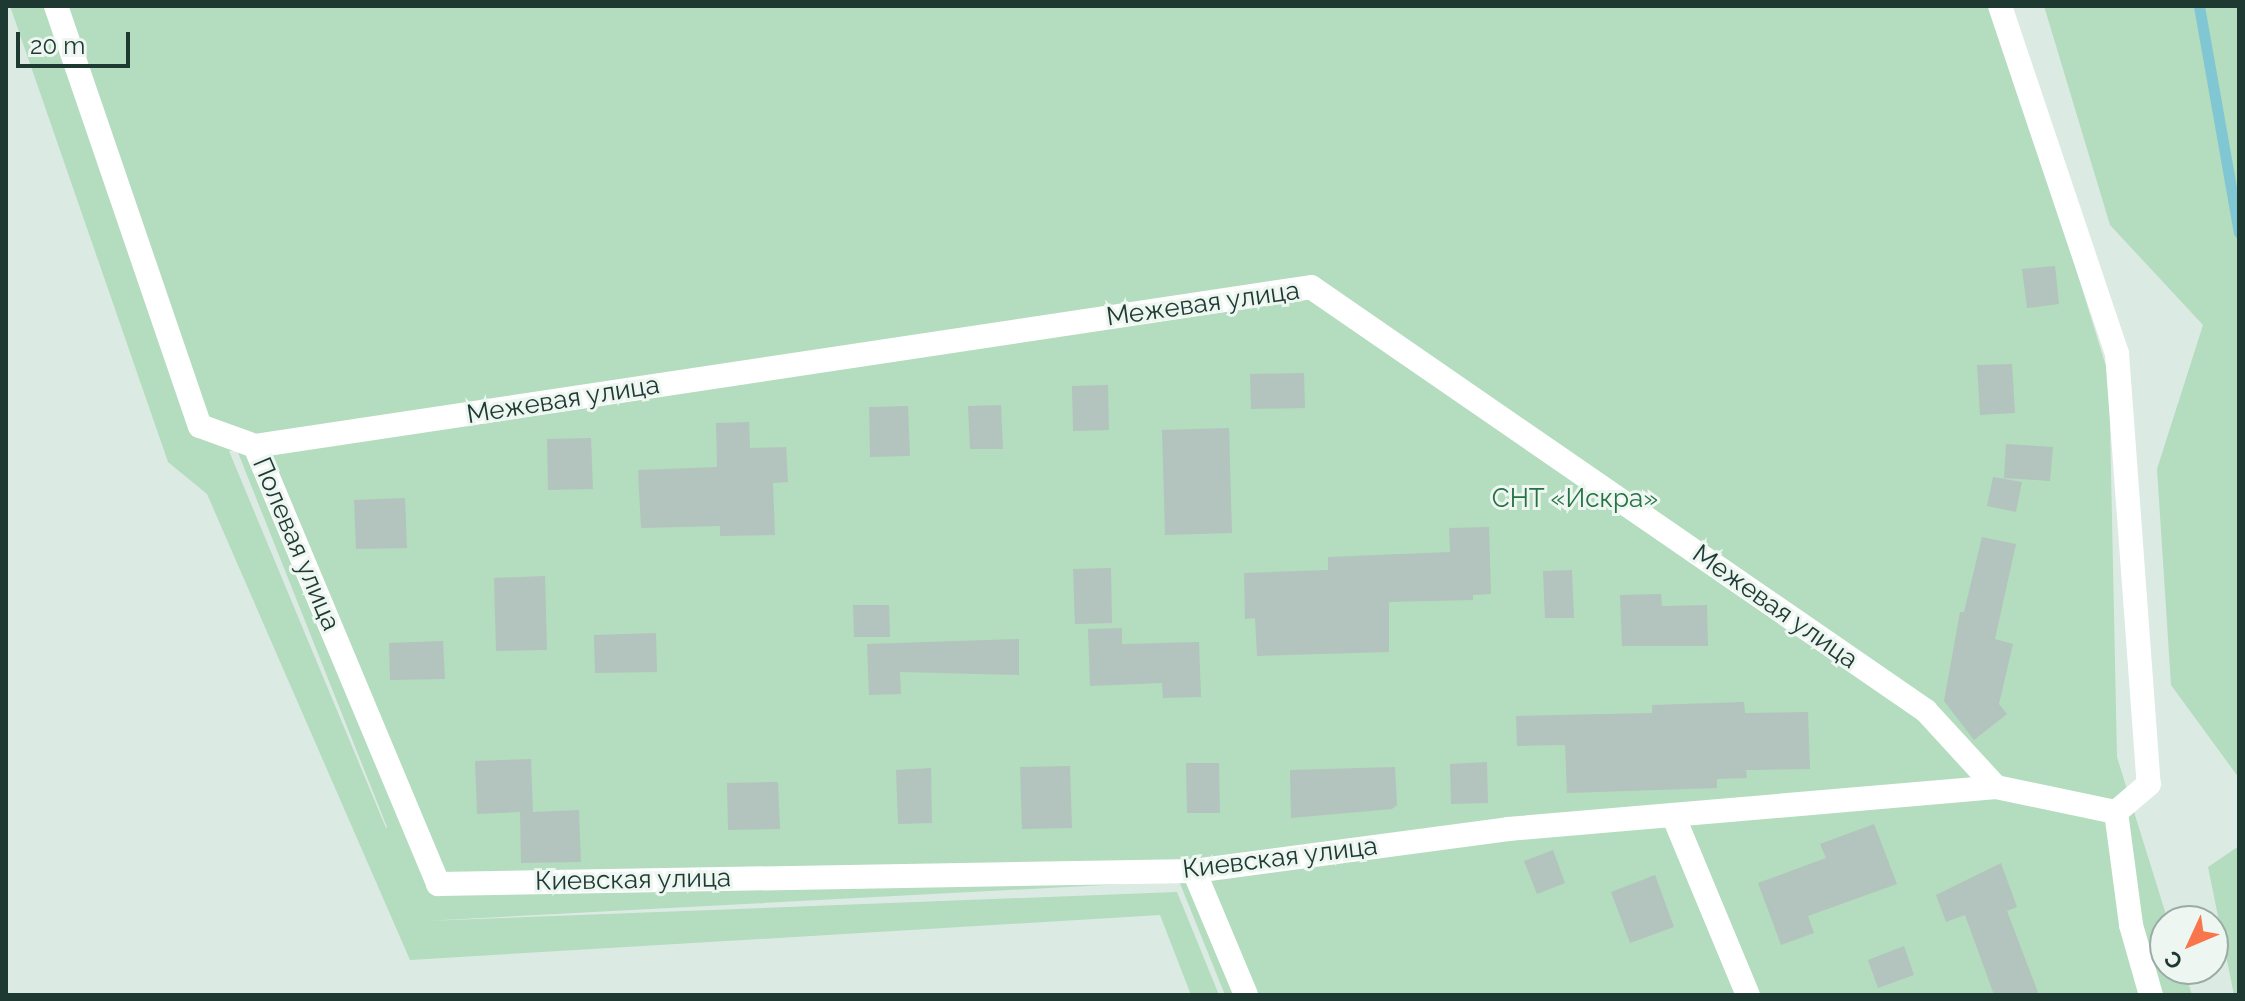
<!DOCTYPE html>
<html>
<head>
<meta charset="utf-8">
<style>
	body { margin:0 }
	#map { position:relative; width:2245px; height:1001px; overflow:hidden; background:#dceae4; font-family:Raleway,sans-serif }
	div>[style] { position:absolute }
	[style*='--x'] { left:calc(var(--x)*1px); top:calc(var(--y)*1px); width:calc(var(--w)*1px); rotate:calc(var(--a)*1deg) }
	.green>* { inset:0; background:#b4dcbe }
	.stream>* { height:11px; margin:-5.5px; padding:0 5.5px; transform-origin:5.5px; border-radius:5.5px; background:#80c6d3 }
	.building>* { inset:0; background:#b2c4bd }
	.minor>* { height:24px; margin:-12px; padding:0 12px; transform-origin:12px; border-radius:12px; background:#fff }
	span { translate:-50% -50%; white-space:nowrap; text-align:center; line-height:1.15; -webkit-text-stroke:6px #edf6f1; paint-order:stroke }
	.street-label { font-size:26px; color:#1e3932 }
	.park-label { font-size:26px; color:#267243 }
	.frame { position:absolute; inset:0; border:8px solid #1e3932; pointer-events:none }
	.north { position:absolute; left:2149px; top:905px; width:80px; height:80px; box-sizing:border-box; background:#edf6f1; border:2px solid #9aaaa5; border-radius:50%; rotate:226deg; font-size:22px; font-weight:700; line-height:32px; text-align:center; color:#1e3932 }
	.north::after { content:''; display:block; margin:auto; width:28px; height:36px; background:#f9754b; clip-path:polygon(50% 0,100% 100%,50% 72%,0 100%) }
	.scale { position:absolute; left:16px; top:32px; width:114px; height:36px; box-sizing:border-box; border:4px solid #1e3932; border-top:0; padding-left:10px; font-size:24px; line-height:28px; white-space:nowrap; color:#1e3932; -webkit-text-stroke:6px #edf6f1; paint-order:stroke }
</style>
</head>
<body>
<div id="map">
	<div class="green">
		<div style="clip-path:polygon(evenodd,10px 6px,1995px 6px,2109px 376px,2117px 757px,2168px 921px,2165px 969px,2184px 969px,2192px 995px,1225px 995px,1179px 881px,424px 921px,1177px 892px,1219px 995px,1191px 995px,1160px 915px,410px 960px,207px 494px,168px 462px,10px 6px,237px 450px,387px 827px,386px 828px,229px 451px,237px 450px)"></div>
		<div style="clip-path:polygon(2044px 6px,2239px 6px,2239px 778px,2171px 685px,2157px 469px,2203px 325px,2110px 225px)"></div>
		<div style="clip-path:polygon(2239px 846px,2239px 995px,2234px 995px,2208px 867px)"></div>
	</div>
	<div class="stream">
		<div style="--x:2199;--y:6;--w:230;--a:80"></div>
	</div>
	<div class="building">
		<div style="clip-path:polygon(2055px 266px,2059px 304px,2027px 308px,2022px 269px)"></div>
		<div style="clip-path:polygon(2012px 364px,2015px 413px,1980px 415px,1977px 365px)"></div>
		<div style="clip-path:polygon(1304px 373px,1305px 408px,1251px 409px,1250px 374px)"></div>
		<div style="clip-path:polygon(1108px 385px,1109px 430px,1073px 431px,1072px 386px)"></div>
		<div style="clip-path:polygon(1001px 405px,1003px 449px,970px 449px,968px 406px)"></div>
		<div style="clip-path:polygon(908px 406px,910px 456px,870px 457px,869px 407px)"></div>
		<div style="clip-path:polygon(749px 422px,750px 448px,786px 447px,788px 482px,773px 483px,775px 535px,720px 536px,720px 526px,641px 528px,638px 470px,717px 467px,716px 423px)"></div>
		<div style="clip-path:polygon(1229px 428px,1232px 533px,1165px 535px,1162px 430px)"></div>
		<div style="clip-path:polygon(591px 438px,593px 489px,548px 490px,547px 439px)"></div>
		<div style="clip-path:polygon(2006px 444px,2053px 447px,2050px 481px,2004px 478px)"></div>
		<div style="clip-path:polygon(1993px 477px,2022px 482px,2016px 512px,1987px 506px)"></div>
		<div style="clip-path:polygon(405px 498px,407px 548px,356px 549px,354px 500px)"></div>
		<div style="clip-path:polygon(1489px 527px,1491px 594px,1473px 595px,1473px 600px,1389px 602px,1389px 652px,1257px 656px,1255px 618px,1245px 619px,1244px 573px,1328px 570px,1328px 557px,1450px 552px,1449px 528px)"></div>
		<div style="clip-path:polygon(1982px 537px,2016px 544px,1995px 639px,2013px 644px,1999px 704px,2007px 714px,1974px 740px,1944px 701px,1960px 612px,1964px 612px)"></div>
		<div style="clip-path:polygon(1111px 568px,1112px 623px,1075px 624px,1073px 569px)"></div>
		<div style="clip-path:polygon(1572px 570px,1574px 618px,1545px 618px,1543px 571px)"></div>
		<div style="clip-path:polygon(545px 576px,547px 650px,496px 651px,494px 578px)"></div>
		<div style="clip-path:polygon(1661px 594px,1662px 606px,1707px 605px,1708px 646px,1622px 646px,1620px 595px)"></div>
		<div style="clip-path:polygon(853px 605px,889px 605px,890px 637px,854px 637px)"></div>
		<div style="clip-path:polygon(1122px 628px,1122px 644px,1199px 642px,1201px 697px,1163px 698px,1162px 683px,1090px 686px,1088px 629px)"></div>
		<div style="clip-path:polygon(656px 633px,657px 672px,595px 673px,594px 635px)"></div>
		<div style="clip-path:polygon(1019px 639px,1019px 675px,900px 672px,901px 694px,869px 695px,867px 644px)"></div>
		<div style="clip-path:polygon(443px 641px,445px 679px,390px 680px,389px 643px)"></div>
		<div style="clip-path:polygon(1744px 702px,1745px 713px,1808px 712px,1810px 769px,1746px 770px,1747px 778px,1717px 779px,1717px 788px,1567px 793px,1565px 745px,1517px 746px,1516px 716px,1652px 713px,1652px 705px)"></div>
		<div style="clip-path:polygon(531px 759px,533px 812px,579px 810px,581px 862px,521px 863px,520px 812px,477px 814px,475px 761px)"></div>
		<div style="clip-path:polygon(1487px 762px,1488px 803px,1451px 804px,1450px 764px)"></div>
		<div style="clip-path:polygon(1186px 763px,1219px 763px,1220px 813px,1187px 813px)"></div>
		<div style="clip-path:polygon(1070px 766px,1072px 828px,1022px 829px,1020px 767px)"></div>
		<div style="clip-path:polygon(1395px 767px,1397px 805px,1392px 809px,1291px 818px,1290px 770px)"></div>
		<div style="clip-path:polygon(931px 768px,932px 823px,898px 824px,896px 770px)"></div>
		<div style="clip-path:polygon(778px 782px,780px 829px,728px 830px,727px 783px)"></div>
		<div style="clip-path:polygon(1874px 824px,1897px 884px,1808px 916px,1814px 933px,1781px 945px,1758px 883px,1826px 858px,1820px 844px)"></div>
		<div style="clip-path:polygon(1553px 850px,1565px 883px,1537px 894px,1524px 861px)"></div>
		<div style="clip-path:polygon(2001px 863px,2017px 907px,2007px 911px,2039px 995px,1994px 995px,1965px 915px,1946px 922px,1936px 895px)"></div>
		<div style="clip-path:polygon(1655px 875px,1674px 927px,1630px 943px,1611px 892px)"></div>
		<div style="clip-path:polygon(1904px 946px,1914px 975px,1878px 988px,1868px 960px)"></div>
	</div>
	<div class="minor">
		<div style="--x:56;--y:6;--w:444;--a:71.1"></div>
		<div style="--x:200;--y:426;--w:59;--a:20"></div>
		<div style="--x:255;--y:446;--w:475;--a:67.3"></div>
		<div style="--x:438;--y:884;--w:756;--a:-0.99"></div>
		<div style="--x:1194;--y:871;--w:317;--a:-7.6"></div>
		<div style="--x:1508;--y:829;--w:490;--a:-4.9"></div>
		<div style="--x:1996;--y:787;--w:123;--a:11.8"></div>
		<div style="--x:2000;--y:6;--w:366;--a:71.4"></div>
		<div style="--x:2117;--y:353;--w:432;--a:85.8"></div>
		<div style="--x:2149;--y:784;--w:43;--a:139.7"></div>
		<div style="--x:255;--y:446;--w:1068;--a:-8.56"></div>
		<div style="--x:1311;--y:287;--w:747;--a:34.58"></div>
		<div style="--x:1926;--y:711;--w:103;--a:47.4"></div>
		<div style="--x:2116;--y:812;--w:114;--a:82.4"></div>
		<div style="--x:2131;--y:925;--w:73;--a:74.1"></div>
		<div style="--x:1673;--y:815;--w:195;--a:67.4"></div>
		<div style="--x:1194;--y:871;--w:134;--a:67.2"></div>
	</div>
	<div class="street-label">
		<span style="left:1203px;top:304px;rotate:-8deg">Межевая улица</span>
		<span style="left:563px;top:400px;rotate:-9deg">Межевая улица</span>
		<span style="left:296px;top:544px;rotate:67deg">Полевая улица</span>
		<span style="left:1775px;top:607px;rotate:35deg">Межевая улица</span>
		<span style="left:1280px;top:858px;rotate:-7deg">Киевская улица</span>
		<span style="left:633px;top:880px;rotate:-1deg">Киевская улица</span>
	</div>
	<div class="park-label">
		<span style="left:1575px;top:499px">СНТ «Искра»</span>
	</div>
	<div class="frame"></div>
	<div class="north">С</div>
	<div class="scale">20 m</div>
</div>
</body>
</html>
